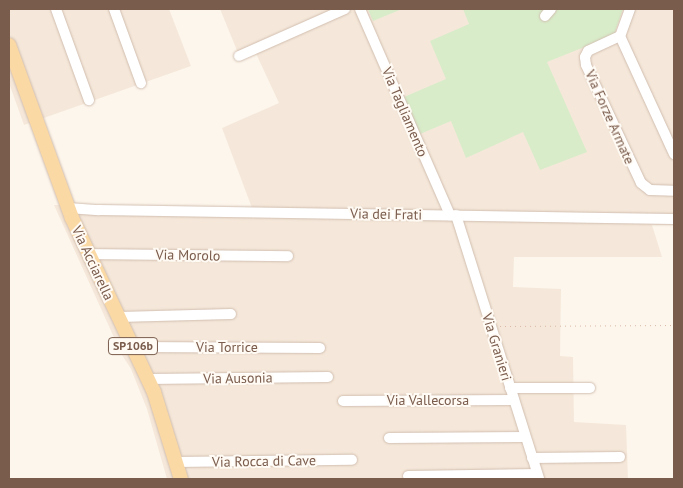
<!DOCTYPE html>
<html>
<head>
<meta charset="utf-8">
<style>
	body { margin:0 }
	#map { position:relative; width:683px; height:488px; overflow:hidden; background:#fdf6ec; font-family:"PT Sans",sans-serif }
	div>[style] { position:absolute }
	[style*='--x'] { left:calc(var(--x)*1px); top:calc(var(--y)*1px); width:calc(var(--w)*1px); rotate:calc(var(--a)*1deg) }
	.residential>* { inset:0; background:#f5e8da }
	.green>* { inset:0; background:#d8ecc9 }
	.path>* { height:1px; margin-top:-0.5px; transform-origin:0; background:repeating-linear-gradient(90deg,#d9b8a5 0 1px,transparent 0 5px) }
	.roads { filter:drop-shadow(0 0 1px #d1beb0) drop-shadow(0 0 1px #d1beb0) }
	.minor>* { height:10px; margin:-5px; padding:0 5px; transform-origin:5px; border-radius:5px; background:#fff }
	.major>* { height:14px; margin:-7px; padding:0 7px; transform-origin:7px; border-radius:7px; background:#fbd9a5 }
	span { translate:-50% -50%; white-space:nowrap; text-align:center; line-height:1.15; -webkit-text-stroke:4px #fffaf3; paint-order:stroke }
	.shield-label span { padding:1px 4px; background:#fffaf3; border:1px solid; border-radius:4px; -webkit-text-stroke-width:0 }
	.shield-label { font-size:12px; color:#7a5c4d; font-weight:700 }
	.street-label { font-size:14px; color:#7a5c4d }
	.frame { position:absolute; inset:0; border:10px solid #7a5c4d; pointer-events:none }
</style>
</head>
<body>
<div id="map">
	<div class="residential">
		<div style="clip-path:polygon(9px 9px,169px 9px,191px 66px,24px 125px,9px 83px)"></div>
		<div style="clip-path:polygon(220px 9px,674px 9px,674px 225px,652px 225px,662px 257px,514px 257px,513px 287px,561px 289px,560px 356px,573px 357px,574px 422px,626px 425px,628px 479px,167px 479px,147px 409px,131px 369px,122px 355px,54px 205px,252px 208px,222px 128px,279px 103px,253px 47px,238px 53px)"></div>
	</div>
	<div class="green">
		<div style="clip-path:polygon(368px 9px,402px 9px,373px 21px)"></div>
		<div style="clip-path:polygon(463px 9px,623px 9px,614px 35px,547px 62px,587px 152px,540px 170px,523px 132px,466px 158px,451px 121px,420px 134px,404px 97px,446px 79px,430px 41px,469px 24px)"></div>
	</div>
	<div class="path">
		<div style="--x:500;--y:326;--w:174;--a:-0.3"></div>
	</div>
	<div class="roads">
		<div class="minor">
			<div style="--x:56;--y:9;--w:97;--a:70.1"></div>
			<div style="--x:114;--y:9;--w:79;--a:70"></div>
			<div style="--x:360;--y:9;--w:225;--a:66.4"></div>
			<div style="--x:630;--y:9;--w:29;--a:110"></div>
			<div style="--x:620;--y:36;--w:130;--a:65.4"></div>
			<div style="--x:545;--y:16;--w:9;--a:-49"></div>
			<div style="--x:620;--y:36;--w:35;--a:155"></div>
			<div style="--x:588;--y:51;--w:7;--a:117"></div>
			<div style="--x:585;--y:57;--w:8;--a:83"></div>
			<div style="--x:586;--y:65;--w:130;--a:65"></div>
			<div style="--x:641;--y:183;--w:11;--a:38"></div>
			<div style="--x:650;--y:190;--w:24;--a:2"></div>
			<div style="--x:239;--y:56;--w:116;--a:-23.9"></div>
			<div style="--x:68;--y:208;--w:31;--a:4"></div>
			<div style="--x:99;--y:210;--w:575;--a:0.9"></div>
			<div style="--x:456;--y:215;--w:277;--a:72.5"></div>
			<div style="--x:88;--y:254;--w:200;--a:0.6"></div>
			<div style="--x:119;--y:317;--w:112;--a:-1.5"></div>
			<div style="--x:134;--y:347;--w:186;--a:0.3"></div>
			<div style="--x:148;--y:379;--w:180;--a:-0.6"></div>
			<div style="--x:510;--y:388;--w:80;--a:0"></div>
			<div style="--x:343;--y:401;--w:171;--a:-0.3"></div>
			<div style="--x:389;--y:438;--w:136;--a:-0.4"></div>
			<div style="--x:532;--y:458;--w:88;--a:-0.7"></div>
			<div style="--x:176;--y:462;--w:176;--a:-0.7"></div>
			<div style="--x:408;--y:476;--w:129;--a:-0.9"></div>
		</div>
		<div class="major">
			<div style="--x:9;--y:45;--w:184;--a:70"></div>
			<div style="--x:72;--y:218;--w:192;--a:64.8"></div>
			<div style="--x:154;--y:392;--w:91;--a:72.8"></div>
		</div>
	</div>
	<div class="shield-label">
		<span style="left:133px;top:346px">SP106b</span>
	</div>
	<div class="street-label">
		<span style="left:405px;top:112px;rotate:67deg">Via Tagliamento</span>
		<span style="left:610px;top:117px;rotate:66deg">Via Forze Armate</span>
		<span style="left:386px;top:214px;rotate:1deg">Via dei Frati</span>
		<span style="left:188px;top:255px;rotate:1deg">Via Morolo</span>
		<span style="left:93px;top:263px;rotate:65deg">Via Acciarella</span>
		<span style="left:227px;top:347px">Via Torrice</span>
		<span style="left:497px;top:347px;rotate:73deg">Via Granieri</span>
		<span style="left:238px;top:378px;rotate:-1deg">Via Ausonia</span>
		<span style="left:428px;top:400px">Via Vallecorsa</span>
		<span style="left:264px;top:461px;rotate:-1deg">Via Rocca di Cave</span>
	</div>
	<div class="frame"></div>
</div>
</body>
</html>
